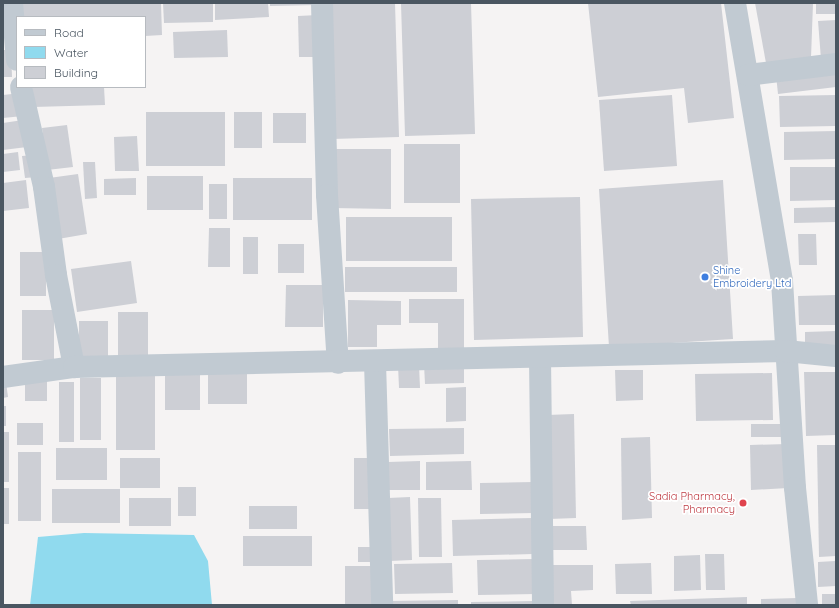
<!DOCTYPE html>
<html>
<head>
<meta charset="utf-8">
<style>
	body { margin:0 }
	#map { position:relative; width:839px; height:608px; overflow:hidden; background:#f5f3f3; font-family:Quicksand,sans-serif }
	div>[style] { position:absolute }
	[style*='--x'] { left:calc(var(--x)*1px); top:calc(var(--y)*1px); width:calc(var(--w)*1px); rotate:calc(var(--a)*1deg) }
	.water>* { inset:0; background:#90daee }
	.building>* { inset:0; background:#cdcfd5 }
	.minor>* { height:22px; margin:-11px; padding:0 11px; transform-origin:11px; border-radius:11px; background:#c1cad2 }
	.dots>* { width:11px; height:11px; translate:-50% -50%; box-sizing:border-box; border:2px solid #fff; border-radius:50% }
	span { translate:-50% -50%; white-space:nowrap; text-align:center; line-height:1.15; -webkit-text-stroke:3.5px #fff; paint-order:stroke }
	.shop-label { font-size:11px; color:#366cbe }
	.left { translate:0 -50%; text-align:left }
	.health-label { font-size:11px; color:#be3a42 }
	.right { translate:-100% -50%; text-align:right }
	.frame { position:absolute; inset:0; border:4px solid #4a5661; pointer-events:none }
	.legend { position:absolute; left:16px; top:16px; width:130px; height:72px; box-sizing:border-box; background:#fff; border:1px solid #b7bbc0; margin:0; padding:5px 7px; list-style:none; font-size:12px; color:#4a5661 }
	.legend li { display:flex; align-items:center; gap:8px; height:20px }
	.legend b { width:20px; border:1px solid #b7bbc0 }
</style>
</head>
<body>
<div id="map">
	<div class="water">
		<div style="clip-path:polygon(84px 533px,194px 535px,208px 561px,212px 605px,30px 605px,38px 537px)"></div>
	</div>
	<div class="building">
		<div style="clip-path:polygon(16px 3px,161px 3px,162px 35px,145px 36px,145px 17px,17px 17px)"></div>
		<div style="clip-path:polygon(163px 3px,213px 3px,213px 22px,164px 23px)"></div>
		<div style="clip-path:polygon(215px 3px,268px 3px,269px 17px,215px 20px)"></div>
		<div style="clip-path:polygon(270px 3px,318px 3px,318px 5px,270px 6px)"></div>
		<div style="clip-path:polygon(328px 3px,395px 3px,399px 137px,332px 139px)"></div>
		<div style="clip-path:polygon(401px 3px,471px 3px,475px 134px,405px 136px)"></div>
		<div style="clip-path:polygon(588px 3px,721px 3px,734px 118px,688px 123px,684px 88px,598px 97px)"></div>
		<div style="clip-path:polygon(755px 3px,813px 3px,811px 58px,766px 63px)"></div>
		<div style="clip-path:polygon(816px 3px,835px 3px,835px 14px,816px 14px)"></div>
		<div style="clip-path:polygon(318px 15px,319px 57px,299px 57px,298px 16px)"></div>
		<div style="clip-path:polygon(836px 20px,836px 59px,821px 59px,818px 21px)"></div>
		<div style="clip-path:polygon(227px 30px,228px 57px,174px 58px,173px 32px)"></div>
		<div style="clip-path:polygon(3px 50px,11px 50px,12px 77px,3px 77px)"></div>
		<div style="clip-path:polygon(836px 68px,836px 87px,778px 94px,776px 75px)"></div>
		<div style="clip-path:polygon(32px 87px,104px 87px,105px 105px,33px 107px)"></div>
		<div style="clip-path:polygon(21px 93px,23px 116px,3px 118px,3px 95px)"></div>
		<div style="clip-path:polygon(672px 95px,677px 166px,604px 171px,599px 100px)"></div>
		<div style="clip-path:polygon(836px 95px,836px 126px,780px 127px,779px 96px)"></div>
		<div style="clip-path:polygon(146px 112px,225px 112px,225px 166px,146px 166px)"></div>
		<div style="clip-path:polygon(234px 112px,262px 112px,262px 148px,234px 148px)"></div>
		<div style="clip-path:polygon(273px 113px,306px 113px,306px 143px,273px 143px)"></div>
		<div style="clip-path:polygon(23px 120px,27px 147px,3px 150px,3px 123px)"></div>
		<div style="clip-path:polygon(67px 125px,73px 167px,47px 170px,42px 128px)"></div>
		<div style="clip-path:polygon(836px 131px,836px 159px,784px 160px,784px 132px)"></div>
		<div style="clip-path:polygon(137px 136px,139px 171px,115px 171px,114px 137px)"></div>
		<div style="clip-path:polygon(404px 144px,460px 144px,460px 203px,404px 203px)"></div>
		<div style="clip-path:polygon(332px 149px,391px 149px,391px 209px,332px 208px)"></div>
		<div style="clip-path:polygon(18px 152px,20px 170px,3px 172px,3px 154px)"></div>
		<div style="clip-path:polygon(34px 155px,37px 177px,25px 178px,22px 156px)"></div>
		<div style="clip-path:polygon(83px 162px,95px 162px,97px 198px,85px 199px)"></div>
		<div style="clip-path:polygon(790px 167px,836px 167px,836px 200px,790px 201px)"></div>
		<div style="clip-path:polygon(78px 174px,87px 234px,58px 239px,49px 178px)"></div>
		<div style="clip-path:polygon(147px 176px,203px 176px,203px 210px,147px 210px)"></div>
		<div style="clip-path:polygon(136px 178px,136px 195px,104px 195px,104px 179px)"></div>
		<div style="clip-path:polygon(233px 178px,312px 178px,312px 220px,233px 220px)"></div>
		<div style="clip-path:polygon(26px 180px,29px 208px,3px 211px,3px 183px)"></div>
		<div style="clip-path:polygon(723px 180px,733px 339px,609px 347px,599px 189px)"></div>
		<div style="clip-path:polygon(209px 184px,227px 184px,227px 219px,209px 219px)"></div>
		<div style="clip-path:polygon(580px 197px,583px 337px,474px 340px,471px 199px)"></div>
		<div style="clip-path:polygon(836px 207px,836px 222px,794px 223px,794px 208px)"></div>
		<div style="clip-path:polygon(346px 217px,452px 217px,452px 261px,346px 261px)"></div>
		<div style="clip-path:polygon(209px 228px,230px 228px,230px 267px,208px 267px)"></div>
		<div style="clip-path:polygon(798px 234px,816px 234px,817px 265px,799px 265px)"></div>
		<div style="clip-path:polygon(243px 237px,258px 237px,258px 274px,243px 274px)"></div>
		<div style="clip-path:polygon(278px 244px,304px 244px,304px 273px,278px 273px)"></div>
		<div style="clip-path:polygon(20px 252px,46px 252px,46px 296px,20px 296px)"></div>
		<div style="clip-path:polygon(131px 261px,137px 303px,77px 312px,71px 269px)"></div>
		<div style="clip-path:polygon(345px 267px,457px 267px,457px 292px,345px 292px)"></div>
		<div style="clip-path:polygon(286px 285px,323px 285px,323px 327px,285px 327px)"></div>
		<div style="clip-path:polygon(836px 295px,836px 325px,799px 325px,798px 296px)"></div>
		<div style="clip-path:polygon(409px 299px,464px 299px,464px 349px,438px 349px,438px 323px,409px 323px)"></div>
		<div style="clip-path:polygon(348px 300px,401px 301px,401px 325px,377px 325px,377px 347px,348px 347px)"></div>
		<div style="clip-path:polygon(22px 310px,54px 310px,54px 360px,22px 360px)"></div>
		<div style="clip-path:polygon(118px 312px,148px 312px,148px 360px,118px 360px)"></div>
		<div style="clip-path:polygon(79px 321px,108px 321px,108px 362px,79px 362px)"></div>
		<div style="clip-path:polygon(836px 331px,836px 351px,805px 352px,805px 332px)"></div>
		<div style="clip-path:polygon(464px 363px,464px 383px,425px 384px,424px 364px)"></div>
		<div style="clip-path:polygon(398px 365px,419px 365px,420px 388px,399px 388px)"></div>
		<div style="clip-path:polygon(615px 370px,643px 370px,643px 400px,616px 401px)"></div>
		<div style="clip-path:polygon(165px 371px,200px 371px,200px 410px,165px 410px)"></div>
		<div style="clip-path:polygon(116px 372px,155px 372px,155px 450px,116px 450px)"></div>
		<div style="clip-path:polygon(208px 372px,247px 372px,247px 404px,208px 404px)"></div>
		<div style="clip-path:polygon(804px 372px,836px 372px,836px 435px,806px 436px)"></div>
		<div style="clip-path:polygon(772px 373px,773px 420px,696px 421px,695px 374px)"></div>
		<div style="clip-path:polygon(80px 378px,101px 378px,101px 440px,80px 440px)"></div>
		<div style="clip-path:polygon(25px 381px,47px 381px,47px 401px,25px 401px)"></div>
		<div style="clip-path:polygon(3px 382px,6px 382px,8px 397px,3px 398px)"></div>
		<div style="clip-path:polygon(59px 382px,74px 382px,74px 442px,59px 442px)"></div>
		<div style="clip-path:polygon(466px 387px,466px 421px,446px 422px,446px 388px)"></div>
		<div style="clip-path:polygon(3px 406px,6px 406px,6px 426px,3px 426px)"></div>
		<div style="clip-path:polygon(574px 414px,576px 518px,549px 519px,547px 415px)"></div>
		<div style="clip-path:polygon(17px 423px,43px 423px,43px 445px,17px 445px)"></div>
		<div style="clip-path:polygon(751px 424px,784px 424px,784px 437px,751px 437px)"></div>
		<div style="clip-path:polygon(464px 428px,464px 454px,390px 456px,389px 429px)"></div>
		<div style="clip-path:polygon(3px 432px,9px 432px,9px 482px,3px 482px)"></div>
		<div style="clip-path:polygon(650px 437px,652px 518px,622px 520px,621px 438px)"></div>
		<div style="clip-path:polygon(787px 444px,788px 488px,751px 490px,750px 445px)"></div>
		<div style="clip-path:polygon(817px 445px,836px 445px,836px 556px,819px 557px)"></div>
		<div style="clip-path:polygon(56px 448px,107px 448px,107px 480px,56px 480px)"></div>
		<div style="clip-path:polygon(18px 452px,41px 452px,41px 521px,18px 521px)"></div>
		<div style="clip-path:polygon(120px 458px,160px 458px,160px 488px,120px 488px)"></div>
		<div style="clip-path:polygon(354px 458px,372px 458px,372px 509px,354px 509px)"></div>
		<div style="clip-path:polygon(420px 461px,420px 490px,388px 490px,388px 462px)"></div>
		<div style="clip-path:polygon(471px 461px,472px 490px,426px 490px,426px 462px)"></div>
		<div style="clip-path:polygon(533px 482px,534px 513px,480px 514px,480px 483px)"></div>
		<div style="clip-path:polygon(178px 487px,196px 487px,196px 516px,178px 516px)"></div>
		<div style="clip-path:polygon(3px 488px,9px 488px,9px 524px,3px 524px)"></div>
		<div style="clip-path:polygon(52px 489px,120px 489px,120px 523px,52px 523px)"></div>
		<div style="clip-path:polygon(410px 497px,412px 560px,389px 561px,388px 498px)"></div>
		<div style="clip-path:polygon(129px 498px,171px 498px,171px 526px,129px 526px)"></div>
		<div style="clip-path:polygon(418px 498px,441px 498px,442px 557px,419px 557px)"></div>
		<div style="clip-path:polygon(249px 506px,297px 506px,297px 529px,249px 529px)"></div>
		<div style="clip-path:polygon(533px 518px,533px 554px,453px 556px,452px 520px)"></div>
		<div style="clip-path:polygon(548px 526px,586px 526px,587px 550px,548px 550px)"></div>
		<div style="clip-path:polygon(243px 536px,312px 536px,312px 566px,243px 566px)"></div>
		<div style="clip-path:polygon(358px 547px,374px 547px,374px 562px,358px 562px)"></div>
		<div style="clip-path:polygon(705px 554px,724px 554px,725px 590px,706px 590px)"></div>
		<div style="clip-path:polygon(700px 555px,701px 590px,674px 591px,674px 556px)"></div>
		<div style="clip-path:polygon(534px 559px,535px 594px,478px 595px,477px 560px)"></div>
		<div style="clip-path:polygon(835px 561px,836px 586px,818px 587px,818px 562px)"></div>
		<div style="clip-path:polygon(452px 563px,453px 593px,395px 594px,394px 564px)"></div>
		<div style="clip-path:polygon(651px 563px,652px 594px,616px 594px,615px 564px)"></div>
		<div style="clip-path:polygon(551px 565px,593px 565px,593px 590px,571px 591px,572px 605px,552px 605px)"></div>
		<div style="clip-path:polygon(345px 566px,376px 566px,376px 605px,345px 605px)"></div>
		<div style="clip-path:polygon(822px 594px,836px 594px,836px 605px,822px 605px)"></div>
		<div style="clip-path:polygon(747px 597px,747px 605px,631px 605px,630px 601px)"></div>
		<div style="clip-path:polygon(798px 598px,798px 605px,761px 605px,761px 599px)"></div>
		<div style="clip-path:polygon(458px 600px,458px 605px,388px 605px,388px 601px)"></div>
		<div style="clip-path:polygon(534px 601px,534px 605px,471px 605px,471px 602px)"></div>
	</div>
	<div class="minor">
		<div style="--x:12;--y:3;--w:57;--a:85"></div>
		<div style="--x:322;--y:3;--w:192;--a:88.5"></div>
		<div style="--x:327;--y:195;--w:168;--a:86.3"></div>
		<div style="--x:735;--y:3;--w:282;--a:80.4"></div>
		<div style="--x:782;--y:281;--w:207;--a:86.4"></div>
		<div style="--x:795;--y:488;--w:118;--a:84.1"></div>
		<div style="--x:748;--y:75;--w:89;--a:-7.1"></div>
		<div style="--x:21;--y:87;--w:103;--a:77"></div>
		<div style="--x:44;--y:187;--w:89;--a:82.2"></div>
		<div style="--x:56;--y:275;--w:94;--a:78.9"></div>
		<div style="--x:540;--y:358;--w:247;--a:89.3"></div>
		<div style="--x:375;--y:362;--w:243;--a:88.3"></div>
		<div style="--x:3;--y:377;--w:72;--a:-8"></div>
		<div style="--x:74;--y:367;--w:712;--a:-1.29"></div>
		<div style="--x:786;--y:351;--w:50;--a:5.7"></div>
	</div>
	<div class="dots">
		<div style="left:705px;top:277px;background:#3f7fe0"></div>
		<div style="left:743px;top:503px;background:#e0444e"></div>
	</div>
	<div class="shop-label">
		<span class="left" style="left:713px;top:277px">Shine<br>Embroidery Ltd</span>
	</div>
	<div class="health-label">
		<span class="right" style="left:735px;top:503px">Sadia Pharmacy,<br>Pharmacy</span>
	</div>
	<div class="frame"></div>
	<ul class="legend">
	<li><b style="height:5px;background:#c1cad2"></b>Road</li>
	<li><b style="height:11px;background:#90daee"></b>Water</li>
	<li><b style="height:11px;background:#cdcfd5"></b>Building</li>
	</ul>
</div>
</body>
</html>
